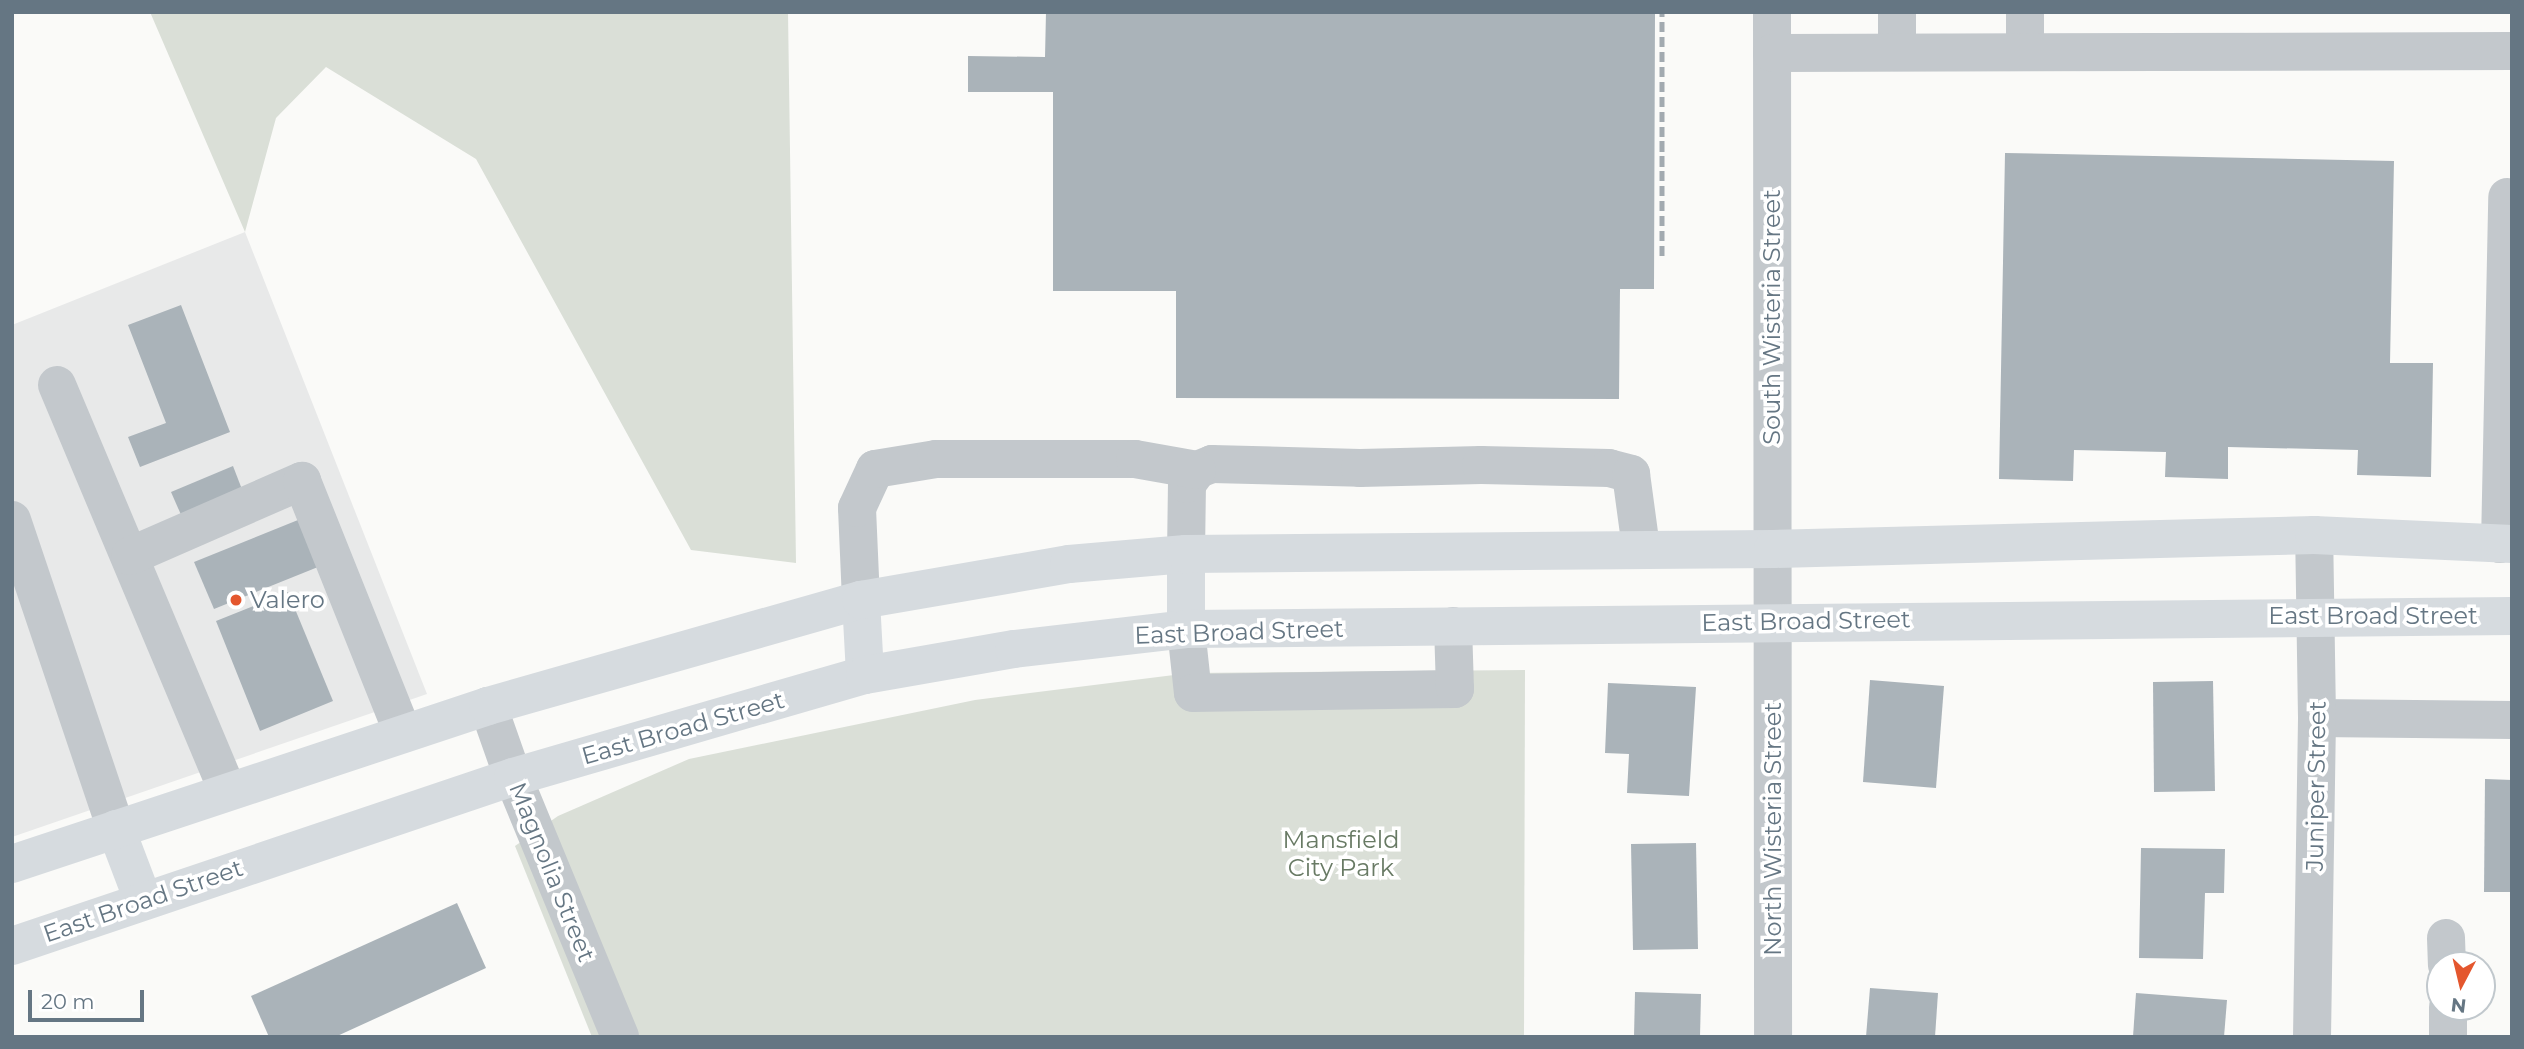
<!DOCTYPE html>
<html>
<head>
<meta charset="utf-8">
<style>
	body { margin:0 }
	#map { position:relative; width:2524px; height:1049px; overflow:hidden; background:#fafaf8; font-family:Montserrat,sans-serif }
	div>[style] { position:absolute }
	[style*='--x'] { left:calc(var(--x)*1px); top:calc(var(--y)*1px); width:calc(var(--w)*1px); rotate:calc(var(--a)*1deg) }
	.built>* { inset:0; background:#e8e9e9 }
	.green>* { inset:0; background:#dadfd7 }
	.building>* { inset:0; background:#aab3b9 }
	.minor>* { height:38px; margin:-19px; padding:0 19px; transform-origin:19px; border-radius:19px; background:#c3c8cc }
	.major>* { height:38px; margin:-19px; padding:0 19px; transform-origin:19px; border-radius:19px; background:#d6dbdf }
	.rail>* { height:5px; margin-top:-2.5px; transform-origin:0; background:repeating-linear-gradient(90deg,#a2aab0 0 10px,transparent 0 15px) }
	.dots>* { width:19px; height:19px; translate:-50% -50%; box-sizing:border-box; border:4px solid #fff; border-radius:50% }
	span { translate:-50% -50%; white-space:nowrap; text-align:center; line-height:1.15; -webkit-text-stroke:7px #fff; paint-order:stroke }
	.street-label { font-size:24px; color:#657683 }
	.poi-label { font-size:24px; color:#657683 }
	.left { translate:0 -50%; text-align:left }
	.park-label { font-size:24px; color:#687a64 }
	.frame { position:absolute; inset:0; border:14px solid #657683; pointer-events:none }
	.north { position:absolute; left:2426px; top:951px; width:70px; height:70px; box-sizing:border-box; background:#fff; border:2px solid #c1c8cd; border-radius:50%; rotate:187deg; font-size:19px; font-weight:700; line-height:28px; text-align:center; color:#657683 }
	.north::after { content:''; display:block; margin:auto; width:24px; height:32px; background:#e4572e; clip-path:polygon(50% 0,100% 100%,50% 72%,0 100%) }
	.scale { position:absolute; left:28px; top:990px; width:116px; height:32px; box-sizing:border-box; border:4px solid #657683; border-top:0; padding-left:9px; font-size:21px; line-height:24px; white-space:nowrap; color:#657683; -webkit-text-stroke:5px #fff; paint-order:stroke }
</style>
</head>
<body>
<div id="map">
	<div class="built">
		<div style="clip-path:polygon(245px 232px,427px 694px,12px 837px,12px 325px)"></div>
	</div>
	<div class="green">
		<div style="clip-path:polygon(150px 12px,788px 12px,796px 563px,691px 550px,476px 159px,326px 67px,276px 118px,245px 232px)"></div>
		<div style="clip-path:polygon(1525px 670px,1524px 1037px,592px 1037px,515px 846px,558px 816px,689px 759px,975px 700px,1190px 673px)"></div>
	</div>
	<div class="building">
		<div style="clip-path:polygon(1046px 12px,1655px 12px,1654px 289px,1620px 289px,1619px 399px,1176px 398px,1176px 291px,1053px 291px,1053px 92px,968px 92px,968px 56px,1045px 57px)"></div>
		<div style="clip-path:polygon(2005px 153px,2394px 161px,2390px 363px,2433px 363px,2431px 477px,2357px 475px,2358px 450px,2228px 447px,2228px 479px,2165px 477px,2166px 452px,2074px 450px,2073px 481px,1999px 479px)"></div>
		<div style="clip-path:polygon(181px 305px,230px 432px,140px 467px,128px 437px,166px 423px,128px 325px)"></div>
		<div style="clip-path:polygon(233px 466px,243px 492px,182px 517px,171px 492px)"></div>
		<div style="clip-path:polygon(298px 520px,318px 567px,214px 609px,194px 562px)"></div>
		<div style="clip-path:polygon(288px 592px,333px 701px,260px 731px,216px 621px)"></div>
		<div style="clip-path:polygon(1870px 680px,1944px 686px,1936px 788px,1863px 782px)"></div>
		<div style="clip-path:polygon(2213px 681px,2215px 791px,2154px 792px,2153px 682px)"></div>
		<div style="clip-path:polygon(1608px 683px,1696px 687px,1689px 796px,1627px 793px,1629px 754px,1605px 753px)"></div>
		<div style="clip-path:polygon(2485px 779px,2512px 780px,2512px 892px,2484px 892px)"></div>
		<div style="clip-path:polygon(1696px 843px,1698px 949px,1633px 950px,1631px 844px)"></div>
		<div style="clip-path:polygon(2141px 848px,2225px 849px,2224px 893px,2205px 893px,2203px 959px,2139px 958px)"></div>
		<div style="clip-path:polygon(457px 903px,486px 968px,335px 1037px,269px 1037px,251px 996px)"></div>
		<div style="clip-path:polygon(1870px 988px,1938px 993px,1935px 1037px,1866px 1037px)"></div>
		<div style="clip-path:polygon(1635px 992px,1701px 994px,1700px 1037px,1634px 1037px)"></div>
		<div style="clip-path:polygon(2136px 993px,2227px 1000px,2224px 1037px,2133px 1037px)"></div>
	</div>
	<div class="minor">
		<div style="--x:1772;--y:12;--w:1025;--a:89.94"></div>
		<div style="--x:2025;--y:12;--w:38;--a:90"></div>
		<div style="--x:1897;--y:51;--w:39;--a:-90"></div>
		<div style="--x:1772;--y:53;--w:740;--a:-0.15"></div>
		<div style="--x:57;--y:385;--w:441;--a:67.2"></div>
		<div style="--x:12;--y:520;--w:326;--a:71.4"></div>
		<div style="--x:2500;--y:544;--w:347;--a:-88.8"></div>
		<div style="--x:1186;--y:554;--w:70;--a:-89.2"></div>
		<div style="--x:1187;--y:484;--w:17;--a:-54"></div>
		<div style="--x:1197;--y:470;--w:16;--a:-22"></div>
		<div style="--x:1212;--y:464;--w:148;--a:1.5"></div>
		<div style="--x:1360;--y:468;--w:121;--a:-1.4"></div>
		<div style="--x:1481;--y:465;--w:128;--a:1.3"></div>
		<div style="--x:1609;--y:468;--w:23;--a:15"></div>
		<div style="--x:1631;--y:474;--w:75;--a:82.3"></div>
		<div style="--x:130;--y:556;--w:188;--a:-23.6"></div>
		<div style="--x:302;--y:481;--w:272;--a:68.2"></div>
		<div style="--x:861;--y:600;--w:92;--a:-92.5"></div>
		<div style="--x:857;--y:508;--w:43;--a:-65.2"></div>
		<div style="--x:875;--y:469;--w:62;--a:-9.3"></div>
		<div style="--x:936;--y:459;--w:199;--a:0"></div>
		<div style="--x:1135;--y:459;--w:63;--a:10.1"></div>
		<div style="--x:1186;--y:629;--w:64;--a:83.8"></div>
		<div style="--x:1193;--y:693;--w:262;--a:-0.9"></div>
		<div style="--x:1455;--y:689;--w:63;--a:-91.8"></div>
		<div style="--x:488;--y:706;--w:75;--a:70.6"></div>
		<div style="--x:513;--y:777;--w:281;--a:67.6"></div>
		<div style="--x:2317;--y:718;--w:195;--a:0.6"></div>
		<div style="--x:2446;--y:938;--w:27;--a:88"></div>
		<div style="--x:2448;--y:1007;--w:30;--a:90"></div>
		<div style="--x:2312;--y:1037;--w:319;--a:-89.1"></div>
		<div style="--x:2317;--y:718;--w:183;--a:-90.9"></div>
	</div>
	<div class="major">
		<div style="--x:861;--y:600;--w:75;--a:86.9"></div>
		<div style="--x:1186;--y:629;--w:75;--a:-90"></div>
		<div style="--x:116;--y:829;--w:76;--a:69.2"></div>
		<div style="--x:12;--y:864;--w:502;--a:-18.36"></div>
		<div style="--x:488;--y:706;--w:388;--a:-15.9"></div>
		<div style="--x:861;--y:600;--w:211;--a:-9.8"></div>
		<div style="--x:1069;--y:564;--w:117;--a:-4.9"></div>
		<div style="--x:1186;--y:554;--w:587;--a:-0.49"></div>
		<div style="--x:1773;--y:549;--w:541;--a:-1.48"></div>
		<div style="--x:2314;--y:535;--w:198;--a:2.6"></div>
		<div style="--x:12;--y:946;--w:529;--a:-18.64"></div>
		<div style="--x:513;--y:777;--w:366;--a:-16.2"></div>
		<div style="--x:865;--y:675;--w:151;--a:-9.9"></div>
		<div style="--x:1014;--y:649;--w:173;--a:-6.6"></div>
		<div style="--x:1186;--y:629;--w:1326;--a:-0.56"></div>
	</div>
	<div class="rail">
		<div style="--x:1662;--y:256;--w:244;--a:-90"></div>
	</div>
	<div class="dots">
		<div style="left:236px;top:600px;background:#e4572e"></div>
	</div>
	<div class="street-label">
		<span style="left:1772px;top:317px;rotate:-90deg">South Wisteria Street</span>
		<span style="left:2373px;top:616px">East Broad Street</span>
		<span style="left:1806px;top:621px;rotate:-1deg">East Broad Street</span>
		<span style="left:1239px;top:632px;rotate:-2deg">East Broad Street</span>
		<span style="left:683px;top:728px;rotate:-16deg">East Broad Street</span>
		<span style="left:2316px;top:786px;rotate:-89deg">Juniper Street</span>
		<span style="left:1773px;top:829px;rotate:-90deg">North Wisteria Street</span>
		<span style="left:552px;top:872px;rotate:68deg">Magnolia Street</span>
		<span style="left:143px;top:901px;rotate:-19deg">East Broad Street</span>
	</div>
	<div class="poi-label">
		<span class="left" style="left:250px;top:600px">Valero</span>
	</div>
	<div class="park-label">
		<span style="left:1341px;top:854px">Mansfield<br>City Park</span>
	</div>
	<div class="frame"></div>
	<div class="north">N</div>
	<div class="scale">20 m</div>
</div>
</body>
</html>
